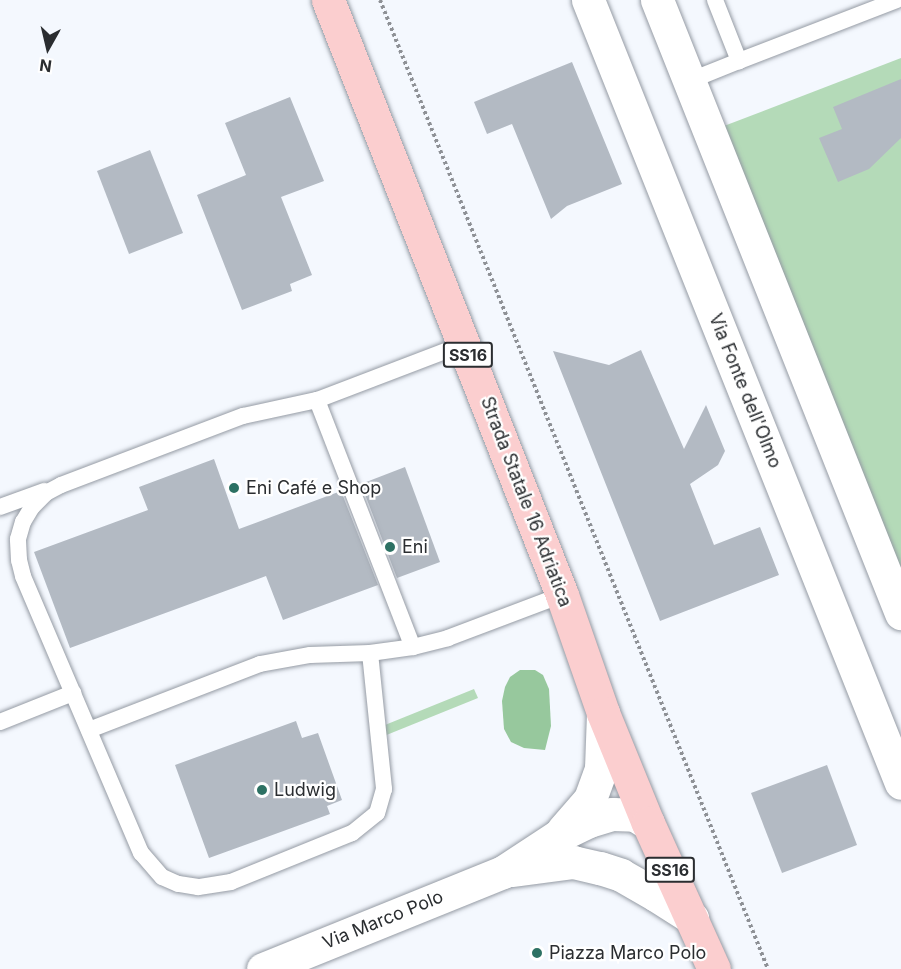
<!DOCTYPE html>
<html>
<head>
<meta charset="utf-8">
<style>
	body { margin:0 }
	#map { position:relative; width:901px; height:969px; overflow:hidden; background:#f4f8fe; font-family:Inter,sans-serif }
	div>[style] { position:absolute }
	[style*='--x'] { left:calc(var(--x)*1px); top:calc(var(--y)*1px); width:calc(var(--w)*1px); rotate:calc(var(--a)*1deg) }
	.green>* { inset:0; background:#b4dab8 }
	.forest>* { inset:0; background:#97c89d }
	.building>* { inset:0; background:#b3bac3 }
	.path>* { height:4px; margin-top:-2px; transform-origin:0; background:repeating-linear-gradient(90deg,#8e9196 0 3px,transparent 0 6px) }
	.roads { filter:drop-shadow(0 0 2px #959ba4) drop-shadow(0 0 2px #959ba4) }
	.service>* { height:16px; margin:-8px; padding:0 8px; transform-origin:8px; border-radius:8px; background:#fff }
	.minor>* { height:33px; margin:-16.5px; padding:0 16.5px; transform-origin:16.5px; border-radius:16.5px; background:#fff }
	.primary>* { height:33px; margin:-16.5px; padding:0 16.5px; transform-origin:16.5px; border-radius:16.5px; background:#fbcecf }
	.dots>* { width:16px; height:16px; translate:-50% -50%; box-sizing:border-box; border:3px solid #fff; border-radius:50% }
	span { translate:-50% -50%; white-space:nowrap; text-align:center; line-height:1.15; -webkit-text-stroke:4.5px #fff; paint-order:stroke }
	.shield-label span { padding:2px 4px; background:#fff; border:2px solid; border-radius:4px; -webkit-text-stroke-width:0 }
	.shield-label { font-size:16px; color:#2a2d30; font-weight:700 }
	.street-label { font-size:18px; color:#2a2d30 }
	.poi-label { font-size:18px; color:#2a2d30 }
	.left { translate:0 -50%; text-align:left }
	.north { position:absolute; left:18px; top:18px; width:60px; height:60px; -webkit-text-stroke:4px #fff; paint-order:stroke; rotate:188deg; font-size:16px; font-weight:700; line-height:24px; text-align:center; color:#2a2d30 }
	.north::after { content:''; display:block; margin:auto; width:21px; height:27px; background:#2a2d30; clip-path:polygon(50% 0,100% 100%,50% 72%,0 100%) }
</style>
</head>
<body>
<div id="map">
	<div class="green">
		<div style="clip-path:polygon(901px 58px,901px 579px,724px 126px)"></div>
		<div style="clip-path:polygon(474px 689px,478px 698px,384px 736px,380px 727px)"></div>
	</div>
	<div class="forest">
		<div style="clip-path:polygon(520px 670px,535px 670px,543px 675px,549px 689px,551px 726px,545px 750px,524px 748px,511px 742px,504px 729px,502px 701px,505px 687px,510px 677px)"></div>
	</div>
	<div class="building">
		<div style="clip-path:polygon(572px 62px,622px 184px,567px 206px,551px 219px,512px 124px,487px 134px,474px 102px)"></div>
		<div style="clip-path:polygon(901px 79px,901px 138px,869px 169px,838px 182px,819px 138px,842px 129px,833px 107px)"></div>
		<div style="clip-path:polygon(290px 97px,324px 181px,281px 197px,312px 275px,290px 284px,292px 291px,242px 310px,197px 195px,246px 175px,225px 123px)"></div>
		<div style="clip-path:polygon(150px 150px,183px 233px,129px 254px,97px 171px)"></div>
		<div style="clip-path:polygon(641px 350px,684px 449px,706px 405px,725px 451px,718px 465px,690px 484px,714px 545px,760px 527px,779px 575px,660px 621px,553px 351px,609px 365px)"></div>
		<div style="clip-path:polygon(214px 459px,239px 529px,341px 491px,378px 585px,283px 620px,266px 576px,70px 648px,34px 552px,148px 510px,139px 487px)"></div>
		<div style="clip-path:polygon(405px 467px,440px 562px,397px 578px,361px 484px)"></div>
		<div style="clip-path:polygon(296px 721px,302px 738px,318px 733px,342px 800px,327px 806px,330px 814px,209px 858px,175px 765px)"></div>
		<div style="clip-path:polygon(827px 765px,857px 845px,782px 873px,751px 793px)"></div>
	</div>
	<div class="path">
		<div style="--x:380;--y:0;--w:1044;--a:68.18"></div>
	</div>
	<div class="roads">
		<div class="service">
			<div style="--x:715;--y:0;--w:66;--a:68.5"></div>
			<div style="--x:739;--y:61;--w:169;--a:-21.1"></div>
			<div style="--x:689;--y:81;--w:54;--a:-21.8"></div>
			<div style="--x:317;--y:400;--w:265;--a:68.8"></div>
			<div style="--x:0;--y:507;--w:47;--a:-20"></div>
			<div style="--x:370;--y:653;--w:137;--a:84.1"></div>
			<div style="--x:384;--y:789;--w:25;--a:106"></div>
			<div style="--x:377;--y:813;--w:32;--a:141"></div>
			<div style="--x:352;--y:833;--w:131;--a:158"></div>
			<div style="--x:231;--y:882;--w:33;--a:171"></div>
			<div style="--x:198;--y:887;--w:20;--a:-171"></div>
			<div style="--x:178;--y:884;--w:17;--a:-156"></div>
			<div style="--x:162;--y:877;--w:32;--a:-131"></div>
			<div style="--x:141;--y:853;--w:301;--a:-113.1"></div>
			<div style="--x:23;--y:576;--w:16;--a:-104"></div>
			<div style="--x:19;--y:560;--w:21;--a:-93"></div>
			<div style="--x:18;--y:539;--w:18;--a:-74"></div>
			<div style="--x:23;--y:522;--w:17;--a:-59"></div>
			<div style="--x:32;--y:507;--w:20;--a:-45"></div>
			<div style="--x:46;--y:493;--w:17;--a:-28"></div>
			<div style="--x:61;--y:485;--w:195;--a:-20.8"></div>
			<div style="--x:243;--y:416;--w:76;--a:-12.2"></div>
			<div style="--x:317;--y:400;--w:157;--a:-20.9"></div>
			<div style="--x:0;--y:722;--w:79;--a:-21.7"></div>
			<div style="--x:89;--y:730;--w:183;--a:-21.1"></div>
			<div style="--x:260;--y:664;--w:51;--a:-10.2"></div>
			<div style="--x:310;--y:655;--w:60;--a:-1.9"></div>
			<div style="--x:370;--y:653;--w:43;--a:-7.9"></div>
			<div style="--x:413;--y:647;--w:36;--a:-14"></div>
			<div style="--x:448;--y:638;--w:122;--a:-20.7"></div>
		</div>
		<div class="minor">
			<div style="--x:588;--y:0;--w:843;--a:68.21"></div>
			<div style="--x:657;--y:0;--w:660;--a:68.3"></div>
			<div style="--x:563;--y:830;--w:41;--a:-48.9"></div>
			<div style="--x:590;--y:799;--w:33;--a:-70"></div>
			<div style="--x:601;--y:768;--w:55;--a:-87.9"></div>
			<div style="--x:513;--y:870;--w:61;--a:-7.6"></div>
			<div style="--x:573;--y:862;--w:28;--a:13"></div>
			<div style="--x:600;--y:868;--w:22;--a:18"></div>
			<div style="--x:621;--y:875;--w:40;--a:29.7"></div>
			<div style="--x:656;--y:895;--w:43;--a:32.6"></div>
			<div style="--x:263;--y:969;--w:259;--a:-22"></div>
			<div style="--x:503;--y:872;--w:66;--a:-33.2"></div>
			<div style="--x:558;--y:836;--w:34;--a:-26"></div>
			<div style="--x:589;--y:821;--w:24;--a:-17"></div>
			<div style="--x:612;--y:814;--w:23;--a:2"></div>
			<div style="--x:635;--y:815;--w:15;--a:32"></div>
		</div>
		<div class="primary">
			<div style="--x:328;--y:0;--w:639;--a:68.53"></div>
			<div style="--x:562;--y:595;--w:125;--a:70.8"></div>
			<div style="--x:603;--y:713;--w:119;--a:67.8"></div>
			<div style="--x:648;--y:823;--w:160;--a:65.7"></div>
		</div>
	</div>
	<div class="dots">
		<div style="left:234px;top:488px;background:#2d7163"></div>
		<div style="left:390px;top:547px;background:#2d7163"></div>
		<div style="left:262px;top:790px;background:#2d7163"></div>
		<div style="left:537px;top:953px;background:#2d7163"></div>
	</div>
	<div class="shield-label">
		<span style="left:468px;top:355px">SS16</span>
		<span style="left:670px;top:870px">SS16</span>
	</div>
	<div class="street-label">
		<span style="left:745px;top:391px;rotate:68deg">Via Fonte dell'Olmo</span>
		<span style="left:526px;top:502px;rotate:69deg">Strada Statale 16 Adriatica</span>
		<span style="left:383px;top:920px;rotate:-22deg">Via Marco Polo</span>
	</div>
	<div class="poi-label">
		<span class="left" style="left:246px;top:488px">Eni Café e Shop</span>
		<span class="left" style="left:402px;top:547px">Eni</span>
		<span class="left" style="left:274px;top:790px">Ludwig</span>
		<span class="left" style="left:549px;top:953px">Piazza Marco Polo</span>
	</div>
	<div class="north">N</div>
</div>
</body>
</html>
